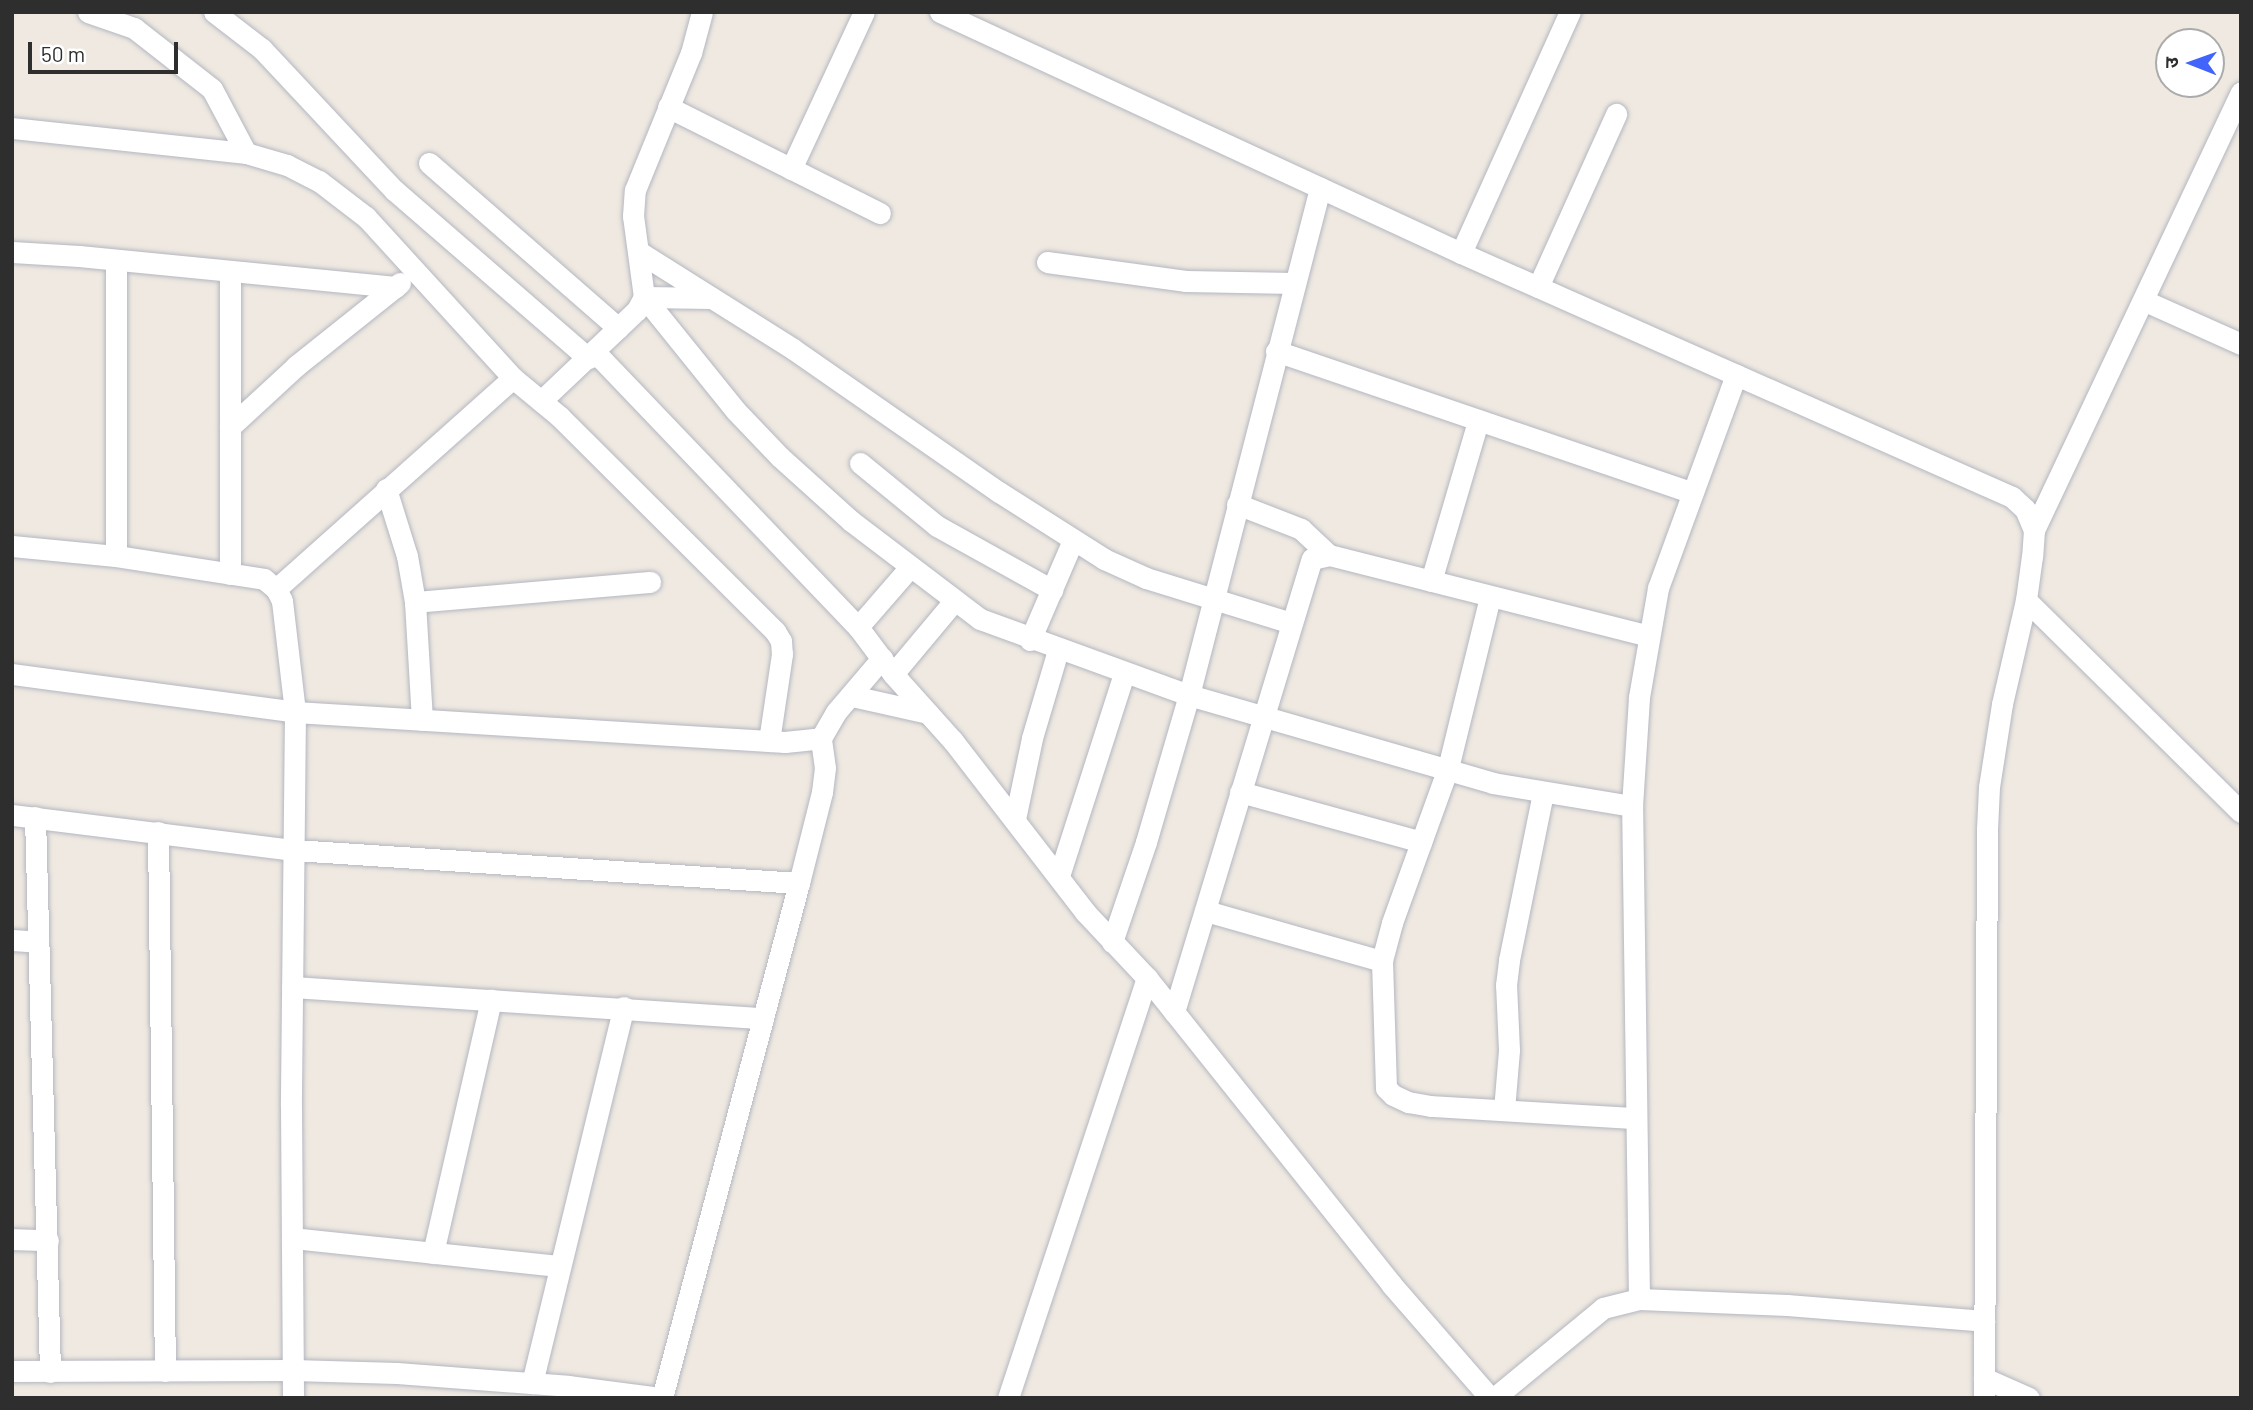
<!DOCTYPE html>
<html>
<head>
<meta charset="utf-8">
<style>
	body { margin:0 }
	#map { position:relative; width:2253px; height:1410px; overflow:hidden; background:#efe9e1; font-family:Barlow,"Noto Sans Devanagari",sans-serif }
	div>[style] { position:absolute }
	[style*='--x'] { left:calc(var(--x)*1px); top:calc(var(--y)*1px); width:calc(var(--w)*1px); rotate:calc(var(--a)*1deg) }
	.roads { filter:drop-shadow(0 0 2px #b4b7c1) drop-shadow(0 0 2px #b4b7c1) }
	.minor>* { height:21px; margin:-10.5px; padding:0 10.5px; transform-origin:10.5px; border-radius:10.5px; background:#fff }
	span { translate:-50% -50%; white-space:nowrap; text-align:center; line-height:1.15; -webkit-text-stroke:7px #fff; paint-order:stroke }
	.frame { position:absolute; inset:0; border:14px solid #2e2e2e; pointer-events:none }
	.north { position:absolute; left:2155px; top:28px; width:70px; height:70px; box-sizing:border-box; background:#fff; border:2px solid #ababab; border-radius:50%; rotate:271deg; font-size:19px; font-weight:700; line-height:28px; text-align:center; color:#2e2e2e }
	.north::after { content:''; display:block; margin:auto; width:24px; height:32px; background:#4264fb; clip-path:polygon(50% 0,100% 100%,50% 72%,0 100%) }
	.scale { position:absolute; left:28px; top:42px; width:150px; height:32px; box-sizing:border-box; border:4px solid #2e2e2e; border-top:0; padding-left:9px; font-size:21px; line-height:24px; white-space:nowrap; color:#2e2e2e; -webkit-text-stroke:5px #fff; paint-order:stroke }
</style>
</head>
<body>
<div id="map">
	<div class="roads">
		<div class="minor">
			<div style="--x:88;--y:12;--w:49;--a:19.2"></div>
			<div style="--x:134;--y:28;--w:99;--a:38"></div>
			<div style="--x:212;--y:89;--w:72;--a:62"></div>
			<div style="--x:246;--y:153;--w:43;--a:16.3"></div>
			<div style="--x:287;--y:165;--w:36;--a:27"></div>
			<div style="--x:319;--y:181;--w:59;--a:37.5"></div>
			<div style="--x:366;--y:217;--w:218;--a:47.6"></div>
			<div style="--x:513;--y:378;--w:60;--a:39.6"></div>
			<div style="--x:559;--y:416;--w:305;--a:44.9"></div>
			<div style="--x:775;--y:631;--w:12;--a:59"></div>
			<div style="--x:781;--y:641;--w:13;--a:86"></div>
			<div style="--x:782;--y:654;--w:88;--a:98.5"></div>
			<div style="--x:214;--y:12;--w:61;--a:37.6"></div>
			<div style="--x:262;--y:49;--w:193;--a:46.9"></div>
			<div style="--x:394;--y:190;--w:257;--a:40.9"></div>
			<div style="--x:940;--y:12;--w:574;--a:24.82"></div>
			<div style="--x:1461;--y:253;--w:603;--a:23.89"></div>
			<div style="--x:2012;--y:497;--w:18;--a:43"></div>
			<div style="--x:2025;--y:509;--w:23;--a:67"></div>
			<div style="--x:2034;--y:530;--w:26;--a:94"></div>
			<div style="--x:2032;--y:556;--w:44;--a:97.8"></div>
			<div style="--x:2026;--y:600;--w:107;--a:103"></div>
			<div style="--x:2002;--y:704;--w:84;--a:98.9"></div>
			<div style="--x:1989;--y:787;--w:42;--a:92.7"></div>
			<div style="--x:1987;--y:829;--w:569;--a:90.3"></div>
			<div style="--x:668;--y:107;--w:237;--a:26.6"></div>
			<div style="--x:12;--y:128;--w:235;--a:6.1"></div>
			<div style="--x:429;--y:163;--w:251;--a:41.1"></div>
			<div style="--x:791;--y:169;--w:173;--a:-65.1"></div>
			<div style="--x:12;--y:252;--w:67;--a:3.4"></div>
			<div style="--x:79;--y:256;--w:318;--a:5.6"></div>
			<div style="--x:639;--y:252;--w:182;--a:32.2"></div>
			<div style="--x:793;--y:349;--w:251;--a:34.8"></div>
			<div style="--x:999;--y:492;--w:125;--a:32.5"></div>
			<div style="--x:1104;--y:559;--w:46;--a:24.3"></div>
			<div style="--x:1146;--y:578;--w:152;--a:17.2"></div>
			<div style="--x:1461;--y:253;--w:265;--a:-65.7"></div>
			<div style="--x:1047;--y:262;--w:140;--a:7.8"></div>
			<div style="--x:1186;--y:281;--w:108;--a:1.1"></div>
			<div style="--x:230;--y:271;--w:303;--a:90"></div>
			<div style="--x:1538;--y:287;--w:190;--a:-65.7"></div>
			<div style="--x:644;--y:297;--w:146;--a:51.1"></div>
			<div style="--x:736;--y:411;--w:64;--a:46.3"></div>
			<div style="--x:780;--y:457;--w:96;--a:42"></div>
			<div style="--x:851;--y:521;--w:162;--a:37.2"></div>
			<div style="--x:980;--y:619;--w:222;--a:20"></div>
			<div style="--x:1189;--y:695;--w:316;--a:16.1"></div>
			<div style="--x:1493;--y:783;--w:141;--a:9.4"></div>
			<div style="--x:644;--y:297;--w:68;--a:0.8"></div>
			<div style="--x:2145;--y:301;--w:105;--a:24.1"></div>
			<div style="--x:1276;--y:351;--w:440;--a:18.8"></div>
			<div style="--x:595;--y:352;--w:381;--a:46.3"></div>
			<div style="--x:858;--y:627;--w:59;--a:53.3"></div>
			<div style="--x:893;--y:674;--w:90;--a:48.2"></div>
			<div style="--x:953;--y:741;--w:216;--a:52.3"></div>
			<div style="--x:1085;--y:912;--w:91;--a:46.8"></div>
			<div style="--x:1147;--y:978;--w:391;--a:51.4"></div>
			<div style="--x:1391;--y:1284;--w:151;--a:49"></div>
			<div style="--x:541;--y:401;--w:132;--a:-43.5"></div>
			<div style="--x:637;--y:310;--w:15;--a:-62"></div>
			<div style="--x:644;--y:297;--w:82;--a:-97.7"></div>
			<div style="--x:633;--y:216;--w:26;--a:-86"></div>
			<div style="--x:635;--y:190;--w:148;--a:-67.8"></div>
			<div style="--x:691;--y:53;--w:42;--a:-75"></div>
			<div style="--x:230;--y:427;--w:90;--a:-42.7"></div>
			<div style="--x:296;--y:366;--w:133;--a:-38.6"></div>
			<div style="--x:860;--y:463;--w:99;--a:39.3"></div>
			<div style="--x:937;--y:526;--w:132;--a:29.1"></div>
			<div style="--x:386;--y:489;--w:70;--a:72.6"></div>
			<div style="--x:407;--y:556;--w:47;--a:80.1"></div>
			<div style="--x:415;--y:602;--w:118;--a:86.6"></div>
			<div style="--x:1237;--y:504;--w:69;--a:21.3"></div>
			<div style="--x:1301;--y:529;--w:38;--a:43"></div>
			<div style="--x:2034;--y:530;--w:484;--a:-64.7"></div>
			<div style="--x:12;--y:546;--w:104;--a:5.5"></div>
			<div style="--x:116;--y:556;--w:150;--a:8.8"></div>
			<div style="--x:264;--y:579;--w:16;--a:40"></div>
			<div style="--x:276;--y:589;--w:13;--a:63"></div>
			<div style="--x:282;--y:601;--w:112;--a:83.3"></div>
			<div style="--x:295;--y:712;--w:394;--a:90.6"></div>
			<div style="--x:291;--y:1106;--w:292;--a:89.6"></div>
			<div style="--x:116;--y:556;--w:296;--a:-90"></div>
			<div style="--x:1431;--y:581;--w:167;--a:-73.6"></div>
			<div style="--x:276;--y:589;--w:317;--a:-41.7"></div>
			<div style="--x:1490;--y:597;--w:176;--a:103.8"></div>
			<div style="--x:1448;--y:768;--w:165;--a:109.9"></div>
			<div style="--x:1392;--y:923;--w:39;--a:105"></div>
			<div style="--x:1382;--y:961;--w:127;--a:88.2"></div>
			<div style="--x:1386;--y:1088;--w:10;--a:45"></div>
			<div style="--x:1393;--y:1095;--w:17;--a:25"></div>
			<div style="--x:1408;--y:1102;--w:23;--a:10"></div>
			<div style="--x:1431;--y:1106;--w:204;--a:3.4"></div>
			<div style="--x:2026;--y:600;--w:302;--a:44.6"></div>
			<div style="--x:415;--y:602;--w:236;--a:-4.9"></div>
			<div style="--x:858;--y:627;--w:79;--a:-49.1"></div>
			<div style="--x:1030;--y:640;--w:109;--a:-66.7"></div>
			<div style="--x:12;--y:674;--w:286;--a:7.6"></div>
			<div style="--x:295;--y:712;--w:491;--a:3.5"></div>
			<div style="--x:785;--y:742;--w:36;--a:-6"></div>
			<div style="--x:893;--y:674;--w:95;--a:-50.1"></div>
			<div style="--x:852;--y:696;--w:78;--a:12.6"></div>
			<div style="--x:1240;--y:792;--w:188;--a:15.4"></div>
			<div style="--x:12;--y:815;--w:284;--a:7.1"></div>
			<div style="--x:294;--y:850;--w:506;--a:3.74"></div>
			<div style="--x:799;--y:883;--w:533;--a:104.9"></div>
			<div style="--x:35;--y:817;--w:555;--a:88.45"></div>
			<div style="--x:1015;--y:819;--w:83;--a:-78.1"></div>
			<div style="--x:1032;--y:738;--w:92;--a:-73.5"></div>
			<div style="--x:158;--y:832;--w:539;--a:89.26"></div>
			<div style="--x:1059;--y:876;--w:213;--a:-72.2"></div>
			<div style="--x:799;--y:883;--w:94;--a:-75.8"></div>
			<div style="--x:822;--y:792;--w:24;--a:-83"></div>
			<div style="--x:825;--y:768;--w:30;--a:-98"></div>
			<div style="--x:821;--y:738;--w:30;--a:-60"></div>
			<div style="--x:836;--y:712;--w:71;--a:-49.6"></div>
			<div style="--x:1206;--y:911;--w:183;--a:15.9"></div>
			<div style="--x:12;--y:940;--w:26;--a:4"></div>
			<div style="--x:1112;--y:942;--w:106;--a:-71.2"></div>
			<div style="--x:1146;--y:842;--w:153;--a:-73.7"></div>
			<div style="--x:1189;--y:695;--w:524;--a:-75.51"></div>
			<div style="--x:292;--y:987;--w:472;--a:3.8"></div>
			<div style="--x:1174;--y:1012;--w:474;--a:-73.1"></div>
			<div style="--x:1312;--y:559;--w:17;--a:-13"></div>
			<div style="--x:1329;--y:555;--w:329;--a:14.2"></div>
			<div style="--x:1504;--y:1110;--w:60;--a:-85.2"></div>
			<div style="--x:1509;--y:1050;--w:65;--a:-92.6"></div>
			<div style="--x:1506;--y:985;--w:25;--a:-83"></div>
			<div style="--x:1509;--y:960;--w:170;--a:-78.5"></div>
			<div style="--x:292;--y:1238;--w:267;--a:6"></div>
			<div style="--x:12;--y:1239;--w:36;--a:2"></div>
			<div style="--x:433;--y:1253;--w:260;--a:-77.1"></div>
			<div style="--x:1639;--y:1299;--w:493;--a:-90.8"></div>
			<div style="--x:1632;--y:806;--w:109;--a:-86.3"></div>
			<div style="--x:1639;--y:697;--w:111;--a:-80.1"></div>
			<div style="--x:1658;--y:588;--w:227;--a:-69.9"></div>
			<div style="--x:12;--y:1371;--w:281;--a:-0.2"></div>
			<div style="--x:293;--y:1370;--w:104;--a:1.7"></div>
			<div style="--x:397;--y:1373;--w:171;--a:4.3"></div>
			<div style="--x:568;--y:1386;--w:93;--a:7.4"></div>
			<div style="--x:1984;--y:1378;--w:49;--a:24"></div>
			<div style="--x:532;--y:1383;--w:387;--a:-76.3"></div>
			<div style="--x:1008;--y:1398;--w:442;--a:-71.7"></div>
			<div style="--x:1494;--y:1398;--w:141;--a:-39.5"></div>
			<div style="--x:1603;--y:1308;--w:37;--a:-14"></div>
			<div style="--x:1639;--y:1299;--w:148;--a:2.3"></div>
			<div style="--x:1787;--y:1305;--w:198;--a:4.6"></div>
		</div>
	</div>
	<div class="frame"></div>
	<div class="north">उ</div>
	<div class="scale">50 m</div>
</div>
</body>
</html>
